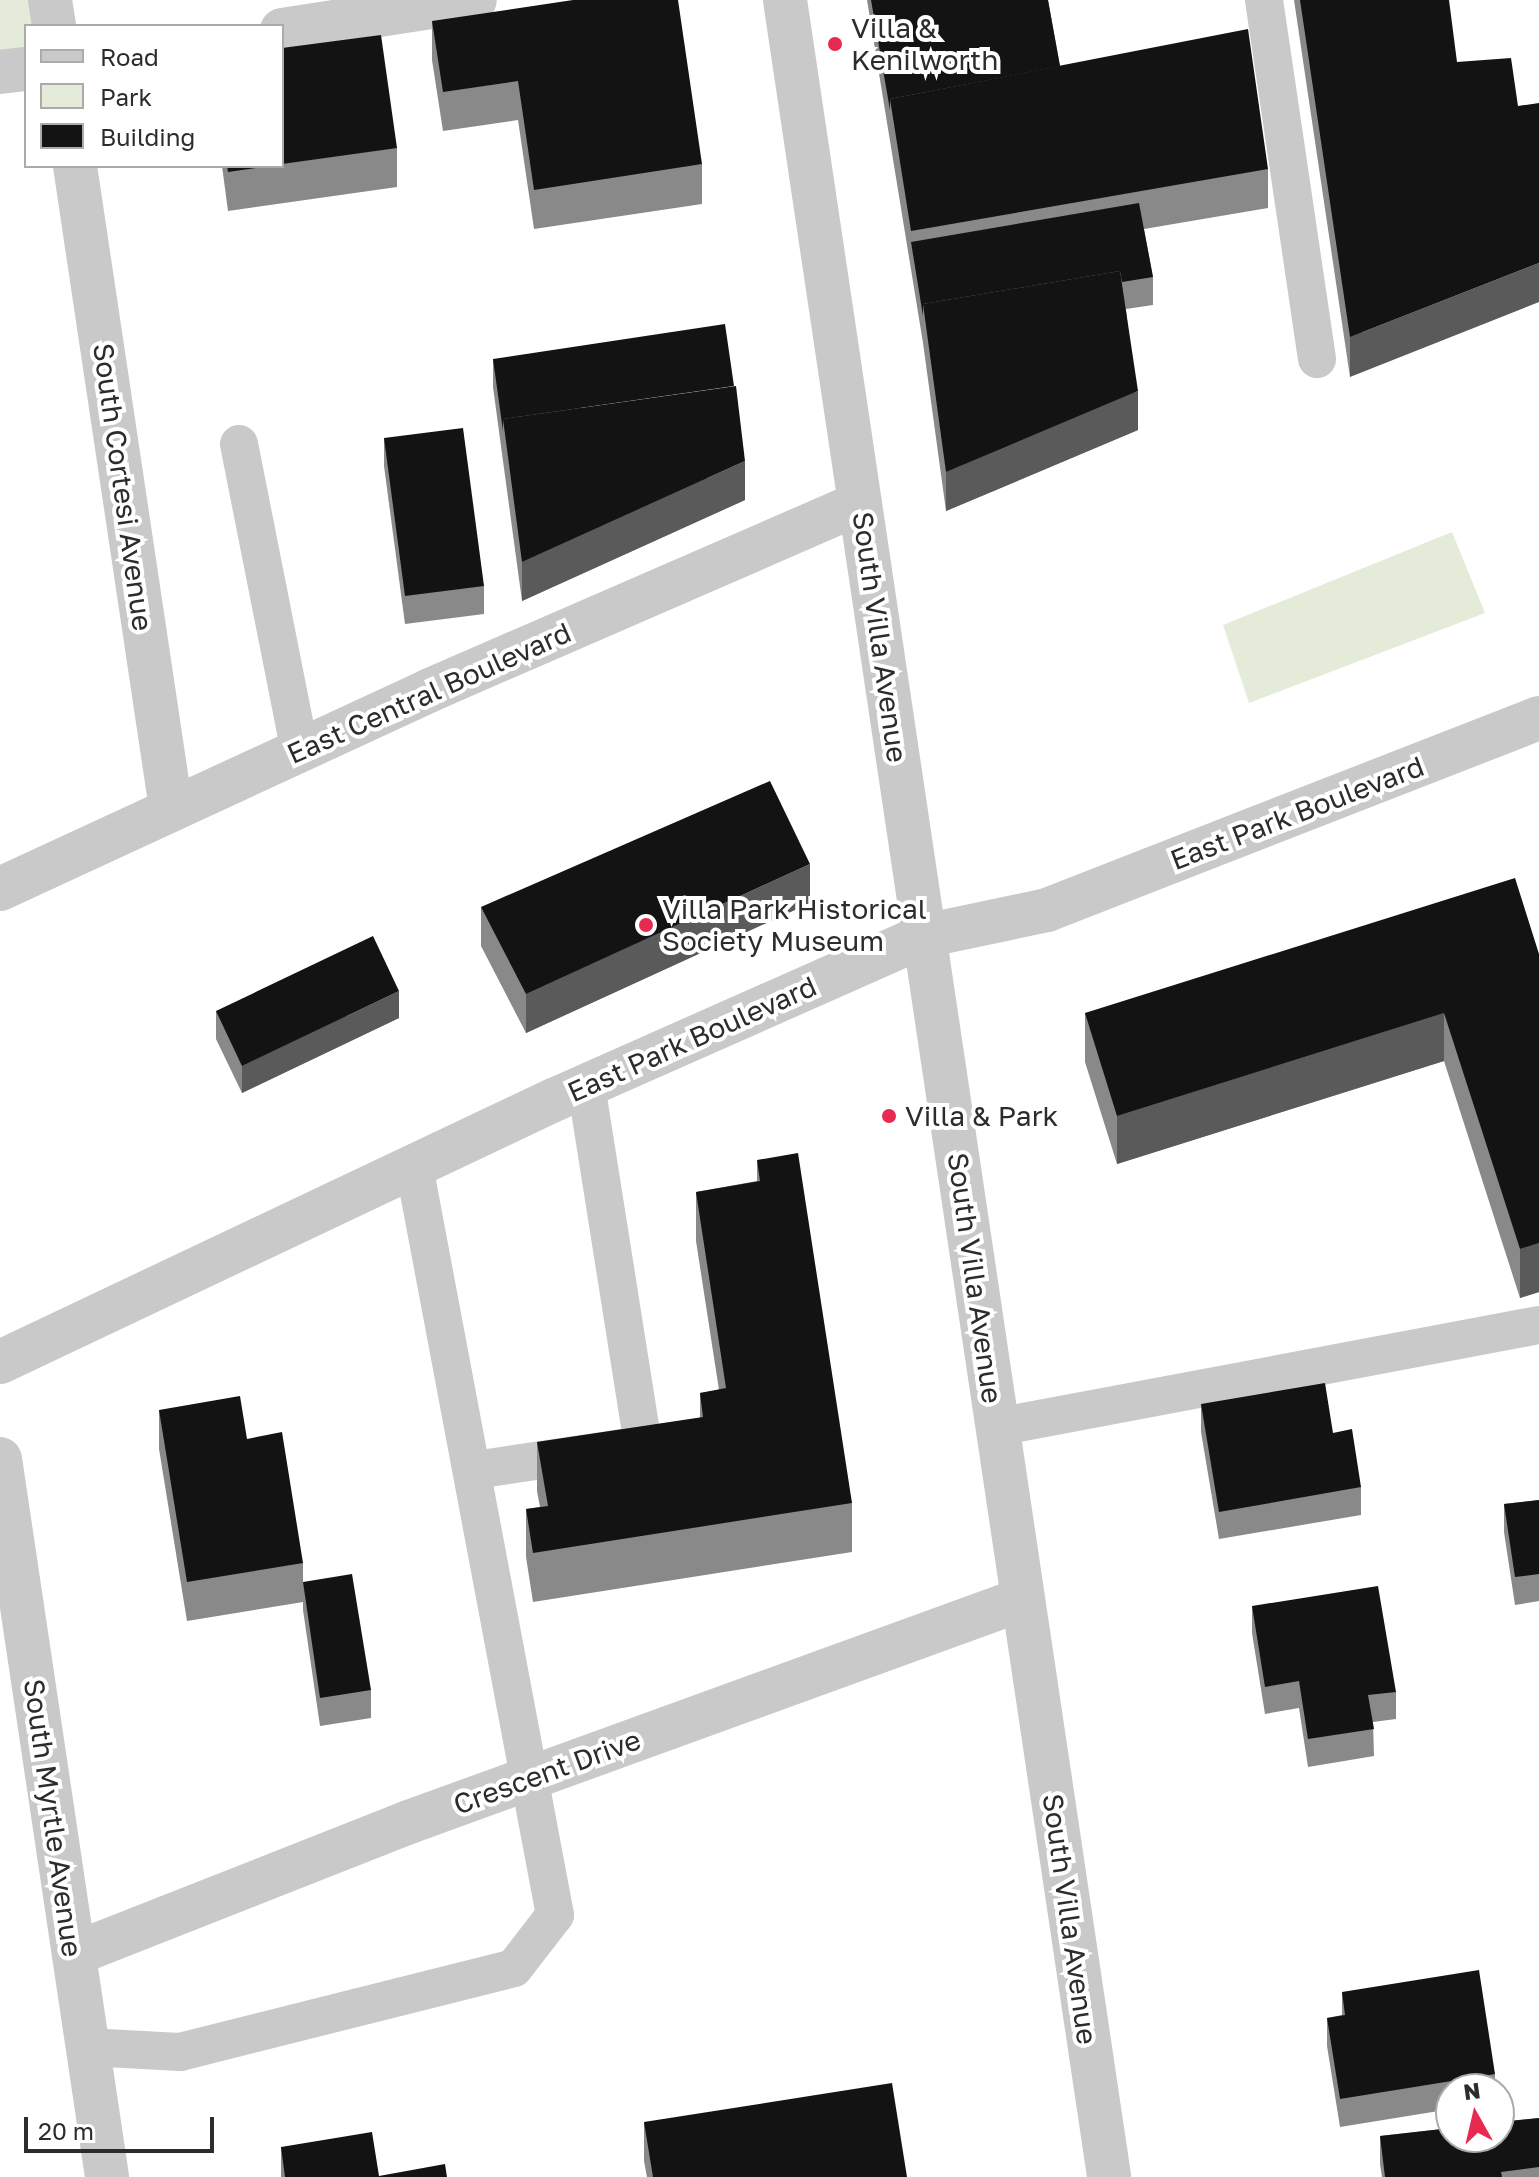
<!DOCTYPE html>
<html>
<head>
<meta charset="utf-8">
<style>
	body { margin:0 }
	#map { position:relative; width:1539px; height:2177px; overflow:hidden; background:#fff; font-family:"Golos Text",sans-serif }
	div>[style] { position:absolute }
	[style*='--x'] { left:calc(var(--x)*1px); top:calc(var(--y)*1px); width:calc(var(--w)*1px); rotate:calc(var(--a)*1deg) }
	.green>* { inset:0; background:#e5ebd9 }
	.lane>* { height:38px; margin:-19px; padding:0 19px; transform-origin:19px; border-radius:19px; background:#c9c9c9 }
	.street>* { height:44px; margin:-22px; padding:0 22px; transform-origin:22px; border-radius:22px; background:#c9c9c9 }
	.wall>* { inset:0; background:#898989 }
	.shaded-wall>* { inset:0; background:#5a5a5a }
	.building>* { inset:0; background:#131313 }
	.dots>* { width:22px; height:22px; translate:-50% -50%; box-sizing:border-box; border:4px solid #fff; border-radius:50% }
	span { translate:-50% -50%; white-space:nowrap; text-align:center; line-height:1.15; -webkit-text-stroke:8px #fff; paint-order:stroke }
	.poi-label { font-size:28px; color:#2c2c2c }
	.left { translate:0 -50%; text-align:left }
	.street-label { font-size:28px; color:#2c2c2c }
	.legend { position:absolute; left:24px; top:24px; width:260px; height:144px; box-sizing:border-box; background:#fff; border:2px solid #ababab; margin:0; padding:10px 14px; list-style:none; font-size:24px; color:#2c2c2c }
	.legend li { display:flex; align-items:center; gap:16px; height:40px }
	.legend b { width:40px; border:2px solid #ababab }
	.north { position:absolute; left:1435px; top:2073px; width:80px; height:80px; box-sizing:border-box; background:#fff; border:2px solid #ababab; border-radius:50%; rotate:352deg; font-size:22px; font-weight:700; line-height:32px; text-align:center; color:#2c2c2c }
	.north::after { content:''; display:block; margin:auto; width:28px; height:36px; background:#e82950; clip-path:polygon(50% 0,100% 100%,50% 72%,0 100%) }
	.scale { position:absolute; left:24px; top:2117px; width:190px; height:36px; box-sizing:border-box; border:4px solid #2c2c2c; border-top:0; padding-left:10px; font-size:24px; line-height:28px; white-space:nowrap; color:#2c2c2c; -webkit-text-stroke:6px #fff; paint-order:stroke }
</style>
</head>
<body>
<div id="map">
	<div class="green">
		<div style="clip-path:polygon(0 0,30px 0,33px 26px,26px 26px,26px 52px,0 55px)"></div>
		<div style="clip-path:polygon(1452px 532px,1485px 613px,1249px 703px,1223px 625px)"></div>
	</div>
	<div class="lane">
		<div style="--x:1264;--y:0;--w:363;--a:81.6"></div>
		<div style="--x:239;--y:444;--w:313;--a:78.8"></div>
		<div style="--x:997;--y:1427;--w:552;--a:-10.66"></div>
		<div style="--x:475;--y:1470;--w:170;--a:-8.5"></div>
		<div style="--x:643;--y:1445;--w:363;--a:-99"></div>
		<div style="--x:87;--y:2047;--w:93;--a:3.1"></div>
		<div style="--x:180;--y:2052;--w:344;--a:-14.1"></div>
		<div style="--x:514;--y:1968;--w:67;--a:-52.3"></div>
		<div style="--x:555;--y:1915;--w:762;--a:-100.66"></div>
	</div>
	<div class="street">
		<div style="--x:50;--y:0;--w:26;--a:81"></div>
		<div style="--x:785;--y:0;--w:2201;--a:81.53"></div>
		<div style="--x:282;--y:30;--w:195;--a:-8.8"></div>
		<div style="--x:0;--y:72;--w:26;--a:-7"></div>
		<div style="--x:75;--y:166;--w:649;--a:81.5"></div>
		<div style="--x:0;--y:889;--w:472;--a:-24.8"></div>
		<div style="--x:428;--y:691;--w:471;--a:-23.5"></div>
		<div style="--x:0;--y:1362;--w:615;--a:-25.32"></div>
		<div style="--x:556;--y:1099;--w:402;--a:-23.9"></div>
		<div style="--x:924;--y:936;--w:126;--a:-11.9"></div>
		<div style="--x:1047;--y:910;--w:528;--a:-21.32"></div>
		<div style="--x:0;--y:1459;--w:726;--a:81.52"></div>
		<div style="--x:74;--y:1954;--w:360;--a:-21.5"></div>
		<div style="--x:409;--y:1822;--w:653;--a:-19.96"></div>
	</div>
	<div class="wall">
		<div style="clip-path:polygon(867px 0,1048px 0,1060px 66px,1268px 169px,1268px 208px,1144px 229px,1153px 277px,1153px 305px,1126px 309px,1138px 430px,946px 511px,923px 343px)"></div>
		<div style="clip-path:polygon(1294px 0,1449px 0,1350px 377px)"></div>
		<div style="clip-path:polygon(432px 21px,702px 164px,702px 204px,534px 229px,518px 120px,443px 131px,432px 60px)"></div>
		<div style="clip-path:polygon(282px 48px,397px 148px,397px 187px,228px 211px,222px 166px,282px 166px)"></div>
		<div style="clip-path:polygon(493px 359px,745px 500px,522px 601px,493px 387px)"></div>
		<div style="clip-path:polygon(384px 438px,484px 586px,484px 614px,405px 624px,384px 466px)"></div>
		<div style="clip-path:polygon(810px 903px,526px 1033px,481px 946px,481px 907px)"></div>
		<div style="clip-path:polygon(1539px 954px,1539px 1292px,1520px 1298px,1444px 1061px,1117px 1164px,1085px 1062px,1085px 1013px)"></div>
		<div style="clip-path:polygon(216px 1011px,399px 1018px,242px 1093px,216px 1039px)"></div>
		<div style="clip-path:polygon(757px 1160px,852px 1503px,852px 1552px,533px 1602px,526px 1557px,526px 1509px,540px 1507px,537px 1491px,537px 1442px,700px 1418px,700px 1393px,719px 1390px,696px 1241px,696px 1192px,757px 1181px)"></div>
		<div style="clip-path:polygon(1201px 1404px,1333px 1433px,1361px 1487px,1361px 1515px,1219px 1539px,1201px 1432px)"></div>
		<div style="clip-path:polygon(159px 1410px,247px 1439px,303px 1563px,303px 1582px,371px 1690px,371px 1718px,320px 1726px,303px 1610px,303px 1602px,187px 1621px,159px 1449px)"></div>
		<div style="clip-path:polygon(1539px 1500px,1539px 1601px,1515px 1605px,1504px 1532px,1504px 1504px)"></div>
		<div style="clip-path:polygon(1252px 1606px,1396px 1692px,1396px 1719px,1373px 1722px,1374px 1756px,1308px 1767px,1299px 1708px,1265px 1714px,1252px 1633px)"></div>
		<div style="clip-path:polygon(1342px 1992px,1495px 2074px,1495px 2089px,1451px 2089px,1451px 2109px,1340px 2127px,1327px 2046px,1327px 2018px,1342px 2015px)"></div>
		<div style="clip-path:polygon(1539px 2118px,1539px 2177px,1382px 2177px,1380px 2164px,1380px 2136px)"></div>
		<div style="clip-path:polygon(644px 2122px,907px 2177px,647px 2177px,644px 2161px)"></div>
		<div style="clip-path:polygon(281px 2147px,379px 2176px,447px 2177px,281px 2177px)"></div>
	</div>
	<div class="shaded-wall">
		<div style="clip-path:polygon(1539px 263px,1539px 302px,1350px 377px,1350px 337px)"></div>
		<div style="clip-path:polygon(1138px 391px,1138px 430px,946px 511px,946px 472px)"></div>
		<div style="clip-path:polygon(745px 461px,745px 500px,522px 601px,522px 562px)"></div>
		<div style="clip-path:polygon(810px 864px,810px 903px,526px 1033px,526px 994px)"></div>
		<div style="clip-path:polygon(399px 991px,399px 1018px,242px 1093px,242px 1066px)"></div>
		<div style="clip-path:polygon(1444px 1013px,1444px 1061px,1117px 1164px,1117px 1116px)"></div>
		<div style="clip-path:polygon(1539px 1243px,1539px 1292px,1520px 1298px,1520px 1249px)"></div>
	</div>
	<div class="building">
		<div style="clip-path:polygon(573px 0,678px 0,702px 164px,534px 190px,518px 81px,443px 92px,432px 21px)"></div>
		<div style="clip-path:polygon(871px 0,1048px 0,1060px 66px,890px 99px,890px 110px)"></div>
		<div style="clip-path:polygon(1300px 0,1449px 0,1457px 62px,1511px 58px,1518px 106px,1539px 103px,1539px 263px,1350px 337px)"></div>
		<div style="clip-path:polygon(1248px 29px,1268px 169px,911px 231px,890px 99px)"></div>
		<div style="clip-path:polygon(381px 35px,397px 148px,282px 164px,282px 48px)"></div>
		<div style="clip-path:polygon(227px 166px,269px 166px,228px 172px)"></div>
		<div style="clip-path:polygon(1139px 203px,1153px 277px,1122px 282px,1120px 271px,923px 304px,923px 316px,911px 242px)"></div>
		<div style="clip-path:polygon(1120px 271px,1138px 391px,946px 472px,923px 304px)"></div>
		<div style="clip-path:polygon(725px 324px,734px 386px,503px 419px,503px 431px,493px 359px)"></div>
		<div style="clip-path:polygon(736px 386px,745px 461px,522px 562px,503px 419px)"></div>
		<div style="clip-path:polygon(463px 428px,484px 586px,405px 596px,384px 438px)"></div>
		<div style="clip-path:polygon(770px 781px,810px 864px,526px 994px,481px 907px)"></div>
		<div style="clip-path:polygon(1515px 878px,1539px 954px,1539px 1243px,1520px 1249px,1444px 1013px,1117px 1116px,1085px 1013px)"></div>
		<div style="clip-path:polygon(373px 936px,399px 991px,242px 1066px,216px 1011px)"></div>
		<div style="clip-path:polygon(798px 1153px,852px 1503px,533px 1553px,526px 1509px,548px 1506px,537px 1442px,703px 1417px,700px 1393px,726px 1388px,696px 1192px,760px 1181px,757px 1160px)"></div>
		<div style="clip-path:polygon(1325px 1383px,1333px 1433px,1352px 1429px,1361px 1487px,1219px 1512px,1201px 1404px)"></div>
		<div style="clip-path:polygon(240px 1396px,247px 1439px,282px 1432px,303px 1563px,187px 1582px,159px 1410px)"></div>
		<div style="clip-path:polygon(1539px 1500px,1539px 1574px,1515px 1577px,1504px 1504px)"></div>
		<div style="clip-path:polygon(352px 1574px,371px 1690px,320px 1698px,303px 1582px)"></div>
		<div style="clip-path:polygon(1378px 1586px,1396px 1692px,1368px 1695px,1374px 1729px,1308px 1739px,1299px 1681px,1265px 1687px,1252px 1606px)"></div>
		<div style="clip-path:polygon(1479px 1970px,1495px 2074px,1340px 2099px,1327px 2018px,1345px 2015px,1342px 1992px)"></div>
		<div style="clip-path:polygon(892px 2083px,907px 2177px,653px 2177px,644px 2122px)"></div>
		<div style="clip-path:polygon(1539px 2118px,1539px 2167px,1501px 2172px,1502px 2177px,1385px 2177px,1380px 2136px,1451px 2128px,1451px 2137px,1499px 2137px,1499px 2122px)"></div>
		<div style="clip-path:polygon(372px 2132px,379px 2176px,445px 2164px,447px 2177px,285px 2177px,281px 2147px)"></div>
	</div>
	<div class="dots">
		<div style="left:835px;top:44px;background:#e82950"></div>
		<div style="left:646px;top:925px;background:#e82950"></div>
		<div style="left:889px;top:1116px;background:#e82950"></div>
	</div>
	<div class="poi-label">
		<span class="left" style="left:851px;top:44px">Villa &amp;<br>Kenilworth</span>
		<span class="left" style="left:662px;top:925px">Villa Park Historical<br>Society Museum</span>
		<span class="left" style="left:905px;top:1116px">Villa &amp; Park</span>
	</div>
	<div class="street-label">
		<span style="left:123px;top:487px;rotate:82deg">South Cortesi Avenue</span>
		<span style="left:880px;top:637px;rotate:82deg">South Villa Avenue</span>
		<span style="left:429px;top:693px;rotate:-24deg">East Central Boulevard</span>
		<span style="left:1297px;top:813px;rotate:-21deg">East Park Boulevard</span>
		<span style="left:692px;top:1039px;rotate:-24deg">East Park Boulevard</span>
		<span style="left:975px;top:1278px;rotate:82deg">South Villa Avenue</span>
		<span style="left:547px;top:1772px;rotate:-20deg">Crescent Drive</span>
		<span style="left:53px;top:1818px;rotate:82deg">South Myrtle Avenue</span>
		<span style="left:1070px;top:1919px;rotate:82deg">South Villa Avenue</span>
	</div>
	<ul class="legend">
	<li><b style="height:10px;background:#c9c9c9"></b>Road</li>
	<li><b style="height:22px;background:#e5ebd9"></b>Park</li>
	<li><b style="height:22px;background:#131313"></b>Building</li>
	</ul>
	<div class="north">N</div>
	<div class="scale">20 m</div>
</div>
</body>
</html>
